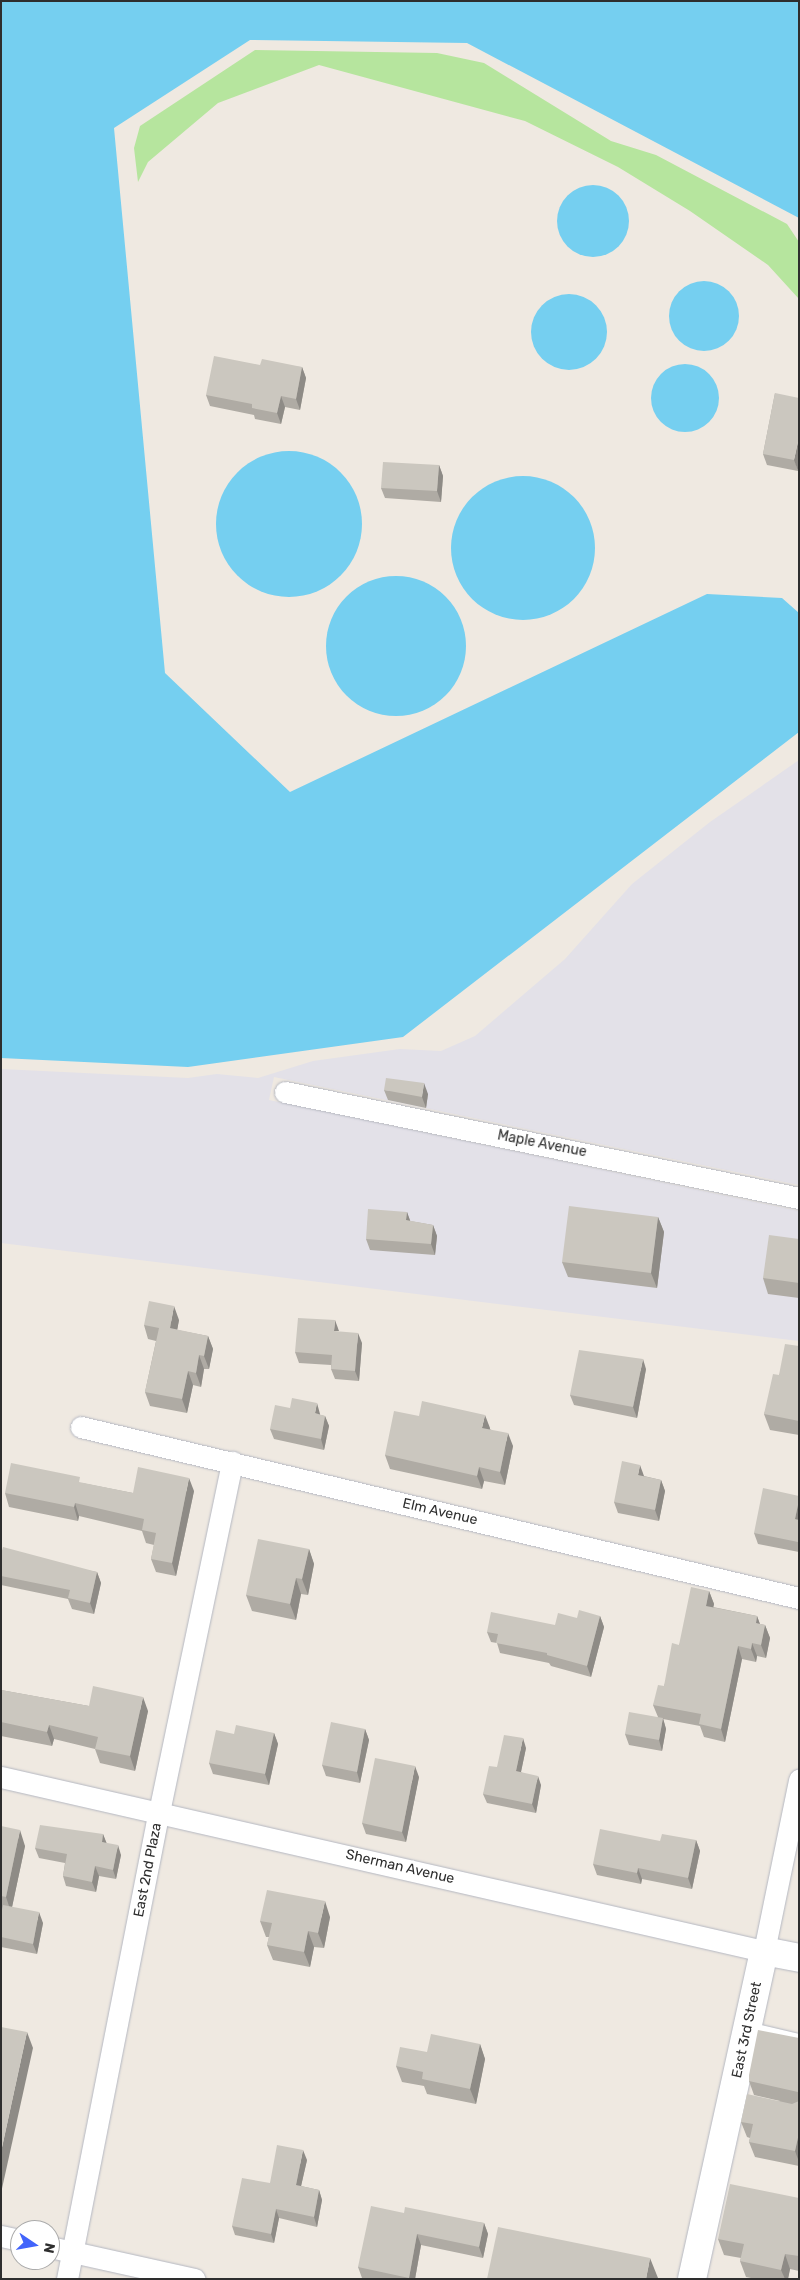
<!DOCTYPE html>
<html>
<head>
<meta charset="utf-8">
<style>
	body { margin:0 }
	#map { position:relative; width:800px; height:2280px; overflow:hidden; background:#efe9e1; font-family:Rubik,sans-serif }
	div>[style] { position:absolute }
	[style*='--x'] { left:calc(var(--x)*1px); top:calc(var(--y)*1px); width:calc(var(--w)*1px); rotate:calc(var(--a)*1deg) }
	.industrial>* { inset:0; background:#e3e1e8 }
	.green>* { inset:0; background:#b6e59e }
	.water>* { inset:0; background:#75cff0 }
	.round { border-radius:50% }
	.roads { filter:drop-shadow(0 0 1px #b4b7c1) drop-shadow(0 0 1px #b4b7c1) }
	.lane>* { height:10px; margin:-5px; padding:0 5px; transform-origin:5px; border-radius:5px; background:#fff }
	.street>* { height:21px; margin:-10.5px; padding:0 10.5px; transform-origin:10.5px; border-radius:10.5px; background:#fff }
	.secondary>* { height:28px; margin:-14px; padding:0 14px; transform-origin:14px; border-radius:14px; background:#fff }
	.wall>* { inset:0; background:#afaba4 }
	.shaded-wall>* { inset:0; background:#8e8b86 }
	.building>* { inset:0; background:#cbc7bf }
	span { translate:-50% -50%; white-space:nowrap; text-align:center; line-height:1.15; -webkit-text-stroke:4px #fff; paint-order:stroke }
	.street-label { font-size:14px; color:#2e2e2e }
	.frame { position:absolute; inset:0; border:2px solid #2e2e2e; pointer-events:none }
	.north { position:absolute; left:10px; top:2220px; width:50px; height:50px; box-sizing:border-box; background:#fff; border:1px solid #ababab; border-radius:50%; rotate:102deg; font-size:14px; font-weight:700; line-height:20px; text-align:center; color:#2e2e2e }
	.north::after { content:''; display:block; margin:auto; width:18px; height:22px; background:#4264fb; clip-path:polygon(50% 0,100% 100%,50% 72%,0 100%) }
</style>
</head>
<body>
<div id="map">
	<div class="industrial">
		<div style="clip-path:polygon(799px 760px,799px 1185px,274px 1077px,269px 1100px,799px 1211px,799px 1341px,1px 1243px,1px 1069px,188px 1078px,217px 1074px,258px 1078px,313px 1061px,400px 1049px,441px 1051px,475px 1036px,565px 959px,632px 884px,710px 822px)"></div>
	</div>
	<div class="green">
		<div style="clip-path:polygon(255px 50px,437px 53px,484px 63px,611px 141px,656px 155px,787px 224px,799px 242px,799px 299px,768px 265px,690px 211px,618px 167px,525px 121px,319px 65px,218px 103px,148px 162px,138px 182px,134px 148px,140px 126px)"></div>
	</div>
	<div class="water">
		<div style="clip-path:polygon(1px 1px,799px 1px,799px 218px,467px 43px,250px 40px,114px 128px,165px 673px,290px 792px,707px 594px,782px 598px,799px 613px,799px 732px,403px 1037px,188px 1067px,1px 1058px)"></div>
		<div class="round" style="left:557px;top:185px;width:72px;height:72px"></div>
		<div class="round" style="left:669px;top:281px;width:70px;height:70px"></div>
		<div class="round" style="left:531px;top:294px;width:76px;height:76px"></div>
		<div class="round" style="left:651px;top:364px;width:68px;height:68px"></div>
		<div class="round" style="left:216px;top:451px;width:146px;height:146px"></div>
		<div class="round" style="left:451px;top:476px;width:144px;height:144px"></div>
		<div class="round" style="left:326px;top:576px;width:140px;height:140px"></div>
	</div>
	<div class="roads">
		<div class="lane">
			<div style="--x:748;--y:2027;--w:52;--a:13.2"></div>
		</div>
		<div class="street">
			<div style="--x:285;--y:1092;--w:525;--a:11.65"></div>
			<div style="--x:81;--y:1427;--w:738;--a:13.4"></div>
			<div style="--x:1;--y:1777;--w:783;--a:12.85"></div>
			<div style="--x:764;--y:1951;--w:175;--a:-78.4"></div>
			<div style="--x:1;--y:2236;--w:19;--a:12"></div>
			<div style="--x:50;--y:2247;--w:148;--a:12.5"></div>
			<div style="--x:67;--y:2279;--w:476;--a:-78.9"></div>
			<div style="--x:159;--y:1812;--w:358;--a:-78.2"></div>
		</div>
		<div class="secondary">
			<div style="--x:692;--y:2279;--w:336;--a:-77.6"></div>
			<div style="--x:764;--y:1951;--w:36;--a:11"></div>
		</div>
	</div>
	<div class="wall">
		<div style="clip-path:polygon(260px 365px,302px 367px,306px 378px,300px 410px,285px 407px,281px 424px,255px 419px,254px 415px,210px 406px,206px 395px)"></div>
		<div style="clip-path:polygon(775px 393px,798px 471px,767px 465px,763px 454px)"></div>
		<div style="clip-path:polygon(439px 465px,443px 476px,441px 502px,385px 498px,381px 488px)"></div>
		<div style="clip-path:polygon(384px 1090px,428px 1094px,426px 1108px,388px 1100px)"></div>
		<div style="clip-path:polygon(407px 1212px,410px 1221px,433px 1225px,437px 1236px,435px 1255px,370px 1250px,366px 1239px)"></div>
		<div style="clip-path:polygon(658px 1217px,664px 1232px,657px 1288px,568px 1277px,562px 1262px)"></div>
		<div style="clip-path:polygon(799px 1239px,799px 1298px,768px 1294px,763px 1278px)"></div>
		<div style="clip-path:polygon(179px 1320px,177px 1330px,208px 1336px,213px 1349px,209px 1369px,204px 1369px,201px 1387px,193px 1385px,187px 1413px,150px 1406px,145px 1392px,156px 1341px,148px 1339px,144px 1325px)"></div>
		<div style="clip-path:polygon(362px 1343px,359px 1381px,335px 1379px,331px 1369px,331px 1365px,299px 1363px,295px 1352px)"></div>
		<div style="clip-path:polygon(799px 1346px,799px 1435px,770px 1430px,764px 1414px,779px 1375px)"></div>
		<div style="clip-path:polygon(646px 1369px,637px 1418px,574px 1405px,570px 1395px)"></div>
		<div style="clip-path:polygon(320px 1415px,325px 1416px,329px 1426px,324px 1450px,274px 1439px,270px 1429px)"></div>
		<div style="clip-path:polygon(419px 1416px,490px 1428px,490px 1429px,513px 1446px,505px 1485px,484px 1481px,482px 1489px,390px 1469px,385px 1455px)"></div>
		<div style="clip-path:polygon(644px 1476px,661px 1480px,665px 1491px,659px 1521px,618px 1513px,614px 1502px)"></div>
		<div style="clip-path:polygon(82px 1483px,133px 1493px,194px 1491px,176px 1576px,156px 1572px,151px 1559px,154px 1545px,146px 1543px,142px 1531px,79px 1516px,78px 1521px,9px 1507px,5px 1493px)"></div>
		<div style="clip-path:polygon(799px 1496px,799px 1552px,758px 1544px,754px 1533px)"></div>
		<div style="clip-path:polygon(309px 1549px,314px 1564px,308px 1595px,301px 1594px,296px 1620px,252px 1611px,246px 1595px)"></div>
		<div style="clip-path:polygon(1px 1554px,97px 1572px,101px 1583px,94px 1614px,72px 1609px,68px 1599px,1px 1585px)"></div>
		<div style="clip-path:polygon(709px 1591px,714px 1604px,713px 1607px,757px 1616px,760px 1624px,765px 1625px,770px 1638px,766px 1658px,757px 1656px,756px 1662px,742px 1659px,725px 1742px,704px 1737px,700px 1726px,663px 1719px,666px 1729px,662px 1751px,629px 1745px,625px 1734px,658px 1717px,653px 1705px,664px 1686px,679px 1645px)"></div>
		<div style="clip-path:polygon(600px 1616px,604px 1627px,591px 1677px,551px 1666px,549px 1663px,500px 1653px,497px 1643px,491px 1642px,487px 1632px,555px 1625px,577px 1618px)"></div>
		<div style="clip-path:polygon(1px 1690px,89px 1706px,148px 1711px,135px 1771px,100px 1763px,95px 1749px,54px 1739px,52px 1746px,1px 1736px)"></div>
		<div style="clip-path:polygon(365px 1729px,369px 1740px,360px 1783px,326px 1776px,322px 1765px)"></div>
		<div style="clip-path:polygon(274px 1733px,278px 1744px,269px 1785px,213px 1774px,209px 1763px,234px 1734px)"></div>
		<div style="clip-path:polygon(526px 1748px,521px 1772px,541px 1785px,536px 1813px,487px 1803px,483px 1794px,497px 1767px)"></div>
		<div style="clip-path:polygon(419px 1777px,406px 1842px,366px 1834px,362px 1823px)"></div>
		<div style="clip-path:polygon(1px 1826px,25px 1846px,12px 1907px,43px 1923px,37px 1954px,1px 1947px,1px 1915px,2px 1911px,1px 1910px)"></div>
		<div style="clip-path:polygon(103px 1834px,106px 1843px,121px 1855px,116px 1879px,99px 1876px,96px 1892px,66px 1886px,63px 1876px,65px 1863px,39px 1858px,35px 1848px)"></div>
		<div style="clip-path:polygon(696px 1840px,700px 1851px,692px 1889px,642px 1879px,641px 1884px,597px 1875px,593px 1864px)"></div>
		<div style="clip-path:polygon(330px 1917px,324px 1948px,314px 1947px,310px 1967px,273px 1960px,267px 1945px,269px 1937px,266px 1937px,260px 1921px)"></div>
		<div style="clip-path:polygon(799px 2038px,799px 2166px,755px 2157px,749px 2142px,750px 2138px,747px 2137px,741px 2122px,780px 2101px,754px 2095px,749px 2081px)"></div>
		<div style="clip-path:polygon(480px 2044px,485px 2059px,476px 2104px,427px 2094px,424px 2086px,402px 2082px,396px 2066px,427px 2052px)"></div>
		<div style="clip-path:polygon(307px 2160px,301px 2186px,319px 2190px,322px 2200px,317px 2227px,279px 2218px,274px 2243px,235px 2235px,232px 2226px,270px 2183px)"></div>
		<div style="clip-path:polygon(799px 2198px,799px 2271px,790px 2269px,788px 2279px,756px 2279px,746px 2277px,740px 2261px,741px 2258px,724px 2255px,718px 2239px)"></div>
		<div style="clip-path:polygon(404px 2213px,484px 2223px,488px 2234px,483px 2258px,421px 2245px,415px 2279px,362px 2278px,358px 2267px)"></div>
	</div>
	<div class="shaded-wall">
		<div style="clip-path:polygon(302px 367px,306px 378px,300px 410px,296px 399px)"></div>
		<div style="clip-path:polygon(281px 396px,285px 407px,281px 424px,277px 413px)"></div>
		<div style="clip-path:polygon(799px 437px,799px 467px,798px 471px,794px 460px)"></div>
		<div style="clip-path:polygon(439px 465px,443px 476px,441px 502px,437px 491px)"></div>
		<div style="clip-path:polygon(424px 1083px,428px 1094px,426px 1108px,422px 1097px)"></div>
		<div style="clip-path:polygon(407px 1212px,411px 1223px,406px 1220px)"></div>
		<div style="clip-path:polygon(658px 1217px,664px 1232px,657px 1288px,651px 1273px)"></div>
		<div style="clip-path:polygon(433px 1225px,437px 1236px,435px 1255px,431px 1244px)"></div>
		<div style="clip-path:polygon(174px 1306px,179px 1320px,175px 1342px,170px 1328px)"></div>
		<div style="clip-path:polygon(335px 1320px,339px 1331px,334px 1331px)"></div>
		<div style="clip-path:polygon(358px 1333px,362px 1343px,359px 1381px,355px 1371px)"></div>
		<div style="clip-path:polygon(208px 1336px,213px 1349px,209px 1369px,204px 1356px)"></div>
		<div style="clip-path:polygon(199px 1355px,204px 1369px,201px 1387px,196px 1373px)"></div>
		<div style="clip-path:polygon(643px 1359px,646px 1369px,637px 1418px,633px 1407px)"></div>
		<div style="clip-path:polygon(188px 1371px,193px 1385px,187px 1413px,182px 1399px)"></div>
		<div style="clip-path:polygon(317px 1403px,320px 1414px,319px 1424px,315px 1413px)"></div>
		<div style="clip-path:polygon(485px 1415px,490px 1428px,487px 1441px,482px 1428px)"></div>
		<div style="clip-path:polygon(325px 1416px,329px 1426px,324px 1450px,321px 1439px)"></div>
		<div style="clip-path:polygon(508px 1433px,513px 1446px,505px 1485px,500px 1472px)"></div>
		<div style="clip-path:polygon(640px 1465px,644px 1476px,642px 1486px,638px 1475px)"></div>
		<div style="clip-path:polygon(479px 1467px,484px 1481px,482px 1489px,477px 1476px)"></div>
		<div style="clip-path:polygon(189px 1478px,194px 1491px,176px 1576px,172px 1563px)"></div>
		<div style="clip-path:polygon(661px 1480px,665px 1491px,659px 1521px,655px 1510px)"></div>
		<div style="clip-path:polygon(799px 1500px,799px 1529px,795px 1519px)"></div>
		<div style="clip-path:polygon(75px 1503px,79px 1516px,78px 1521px,74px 1507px)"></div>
		<div style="clip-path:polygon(309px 1549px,314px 1564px,308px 1595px,302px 1579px)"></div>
		<div style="clip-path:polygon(97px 1572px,101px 1583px,94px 1614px,90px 1603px)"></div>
		<div style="clip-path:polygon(296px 1578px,301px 1594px,296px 1620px,290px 1604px)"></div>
		<div style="clip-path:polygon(709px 1591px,714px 1604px,711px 1619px,706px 1606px)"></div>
		<div style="clip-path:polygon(600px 1616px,604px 1627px,591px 1677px,587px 1666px)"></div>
		<div style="clip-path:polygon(757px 1616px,762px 1630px,756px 1623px)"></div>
		<div style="clip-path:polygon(765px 1625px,770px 1638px,766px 1658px,761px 1645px)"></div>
		<div style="clip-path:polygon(752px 1643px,757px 1656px,756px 1662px,751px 1649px)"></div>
		<div style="clip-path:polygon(738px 1646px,742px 1659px,725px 1742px,721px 1729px)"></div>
		<div style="clip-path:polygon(143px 1697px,148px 1711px,135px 1771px,130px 1756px)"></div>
		<div style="clip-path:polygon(663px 1718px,666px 1729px,662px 1751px,659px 1740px)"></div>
		<div style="clip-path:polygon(49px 1725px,54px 1739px,52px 1746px,47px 1732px)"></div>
		<div style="clip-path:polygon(365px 1729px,369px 1740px,360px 1783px,357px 1772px)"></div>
		<div style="clip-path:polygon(274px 1733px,278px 1744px,269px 1785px,265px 1774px)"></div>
		<div style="clip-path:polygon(523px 1738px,526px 1748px,519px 1781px,516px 1771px)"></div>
		<div style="clip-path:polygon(415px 1766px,419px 1777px,406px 1842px,402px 1832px)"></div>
		<div style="clip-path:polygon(538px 1776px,541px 1785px,536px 1813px,532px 1804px)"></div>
		<div style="clip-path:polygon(20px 1830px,25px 1846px,11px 1912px,6px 1897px)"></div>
		<div style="clip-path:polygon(103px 1834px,107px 1844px,102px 1842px)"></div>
		<div style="clip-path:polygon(696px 1840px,700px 1851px,692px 1889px,688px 1878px)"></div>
		<div style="clip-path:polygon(118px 1845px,121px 1855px,116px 1879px,113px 1870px)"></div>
		<div style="clip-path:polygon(95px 1866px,99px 1876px,96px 1892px,92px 1882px)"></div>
		<div style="clip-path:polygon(638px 1868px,642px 1879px,641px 1884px,637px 1873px)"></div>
		<div style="clip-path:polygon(325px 1901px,330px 1917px,324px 1948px,318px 1933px)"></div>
		<div style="clip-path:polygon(39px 1912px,43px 1923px,37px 1954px,33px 1944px)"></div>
		<div style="clip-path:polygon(308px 1931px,314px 1947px,310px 1967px,304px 1952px)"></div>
		<div style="clip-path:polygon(27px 2032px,33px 2048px,1px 2193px,1px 2152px)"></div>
		<div style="clip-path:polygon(480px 2044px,485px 2059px,476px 2104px,470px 2089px)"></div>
		<div style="clip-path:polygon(799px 2133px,799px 2162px,795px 2151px)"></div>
		<div style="clip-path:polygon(303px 2150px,307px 2160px,299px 2195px,296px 2185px)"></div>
		<div style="clip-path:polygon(319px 2190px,322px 2200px,317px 2227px,314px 2217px)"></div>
		<div style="clip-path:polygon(276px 2209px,279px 2218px,274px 2243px,271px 2234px)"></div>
		<div style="clip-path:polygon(484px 2223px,488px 2234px,483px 2258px,479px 2247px)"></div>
		<div style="clip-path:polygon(417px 2234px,421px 2245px,415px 2279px,409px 2279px,409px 2278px)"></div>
		<div style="clip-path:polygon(785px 2254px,790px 2269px,788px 2279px,785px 2279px,781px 2270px)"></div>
		<div style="clip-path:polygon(650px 2258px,658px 2278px,658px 2279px,646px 2279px)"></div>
	</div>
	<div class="building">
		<div style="clip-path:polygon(214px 356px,260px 365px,262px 359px,302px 367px,296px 399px,281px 396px,277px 413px,252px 408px,252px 404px,206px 395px)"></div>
		<div style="clip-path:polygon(775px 393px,799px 398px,799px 437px,794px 460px,763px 454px)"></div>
		<div style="clip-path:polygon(383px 462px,439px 465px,437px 491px,381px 488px)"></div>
		<div style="clip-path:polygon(386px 1078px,424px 1083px,422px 1097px,384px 1090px)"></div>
		<div style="clip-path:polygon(569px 1206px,658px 1217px,651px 1273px,562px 1262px)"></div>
		<div style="clip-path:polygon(368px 1209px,407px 1212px,406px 1220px,433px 1225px,431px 1244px,366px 1239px)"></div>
		<div style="clip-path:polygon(769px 1235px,799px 1239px,799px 1283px,763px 1278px)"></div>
		<div style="clip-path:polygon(149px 1301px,174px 1306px,170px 1328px,208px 1336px,204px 1356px,199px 1355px,196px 1373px,188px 1371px,182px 1399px,145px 1392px,159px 1328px,144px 1325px)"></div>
		<div style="clip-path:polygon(298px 1318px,335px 1320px,334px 1331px,358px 1333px,355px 1371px,331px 1369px,332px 1355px,295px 1352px)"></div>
		<div style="clip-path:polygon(785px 1344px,799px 1346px,799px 1421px,764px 1414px,773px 1374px,779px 1375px)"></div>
		<div style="clip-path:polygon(579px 1350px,643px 1359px,633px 1407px,570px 1395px)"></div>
		<div style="clip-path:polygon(292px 1398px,317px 1403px,315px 1413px,325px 1416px,321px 1439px,270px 1429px,275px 1405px,290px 1408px)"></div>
		<div style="clip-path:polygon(422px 1401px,485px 1415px,482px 1428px,508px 1433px,500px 1472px,479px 1467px,477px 1476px,385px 1455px,394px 1411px,419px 1416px)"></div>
		<div style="clip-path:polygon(622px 1461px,640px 1465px,638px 1475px,661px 1480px,655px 1510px,614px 1502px)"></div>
		<div style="clip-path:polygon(11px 1463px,80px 1477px,79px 1482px,133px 1493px,138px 1467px,189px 1478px,172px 1563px,151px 1559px,156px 1533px,142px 1530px,144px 1519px,75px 1503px,74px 1507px,5px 1493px)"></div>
		<div style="clip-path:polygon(763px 1488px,799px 1496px,799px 1500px,795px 1519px,799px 1520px,799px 1537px,798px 1542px,754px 1533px)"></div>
		<div style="clip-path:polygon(258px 1539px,309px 1549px,302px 1579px,296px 1578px,290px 1604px,246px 1595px)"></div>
		<div style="clip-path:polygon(3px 1547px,97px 1572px,90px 1603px,68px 1598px,70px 1590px,1px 1576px,1px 1554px)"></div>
		<div style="clip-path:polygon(691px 1587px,709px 1591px,706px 1606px,757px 1616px,756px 1623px,765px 1625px,761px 1645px,752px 1643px,751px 1649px,738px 1646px,721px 1729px,699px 1724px,701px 1714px,653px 1705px,658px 1685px,664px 1686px,672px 1643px,679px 1645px)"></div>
		<div style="clip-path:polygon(579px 1610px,600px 1616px,587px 1666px,547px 1655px,547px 1653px,496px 1643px,498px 1634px,487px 1632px,491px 1612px,555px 1625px,558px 1613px,577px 1618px)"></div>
		<div style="clip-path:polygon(93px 1686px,143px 1697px,130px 1756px,95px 1749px,98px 1737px,49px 1725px,47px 1732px,1px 1722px,1px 1690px,89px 1706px)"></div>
		<div style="clip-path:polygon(629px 1712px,663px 1718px,659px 1740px,625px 1734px)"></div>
		<div style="clip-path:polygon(331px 1722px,365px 1729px,357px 1772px,322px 1765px)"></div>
		<div style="clip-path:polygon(236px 1725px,274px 1733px,265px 1774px,209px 1763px,216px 1730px,234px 1734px)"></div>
		<div style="clip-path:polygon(504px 1735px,523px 1738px,516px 1771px,538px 1776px,532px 1804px,483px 1794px,489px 1766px,497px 1767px)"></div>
		<div style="clip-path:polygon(375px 1758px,415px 1766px,402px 1832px,362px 1823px)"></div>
		<div style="clip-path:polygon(40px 1825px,103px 1834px,102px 1842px,118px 1845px,113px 1870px,95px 1866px,92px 1882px,63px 1876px,67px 1854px,35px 1848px)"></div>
		<div style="clip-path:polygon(1px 1826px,20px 1830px,6px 1897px,1px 1896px)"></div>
		<div style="clip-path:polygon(600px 1829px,660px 1841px,662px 1834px,696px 1840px,688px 1878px,638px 1868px,637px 1873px,593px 1864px)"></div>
		<div style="clip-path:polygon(267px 1890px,325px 1901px,318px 1933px,308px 1931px,304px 1952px,267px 1945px,272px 1923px,260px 1921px)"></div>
		<div style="clip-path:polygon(3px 1905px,39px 1912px,33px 1944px,1px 1937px,1px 1915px)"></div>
		<div style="clip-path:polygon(1px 2027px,27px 2032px,1px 2152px)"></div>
		<div style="clip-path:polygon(758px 2030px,799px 2038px,799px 2100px,798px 2092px,749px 2081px,749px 2075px)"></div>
		<div style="clip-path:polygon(431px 2034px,480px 2044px,470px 2089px,422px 2079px,423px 2072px,396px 2066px,400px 2047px,427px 2052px)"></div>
		<div style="clip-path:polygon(747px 2094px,792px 2104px,799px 2101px,799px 2133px,795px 2151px,749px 2142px,753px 2124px,741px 2122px)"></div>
		<div style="clip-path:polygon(277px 2145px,303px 2150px,296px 2185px,319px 2190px,314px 2217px,276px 2209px,271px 2234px,232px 2226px,242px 2178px,270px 2183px)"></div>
		<div style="clip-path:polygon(730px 2184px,799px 2198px,799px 2256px,785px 2254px,781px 2270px,740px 2261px,744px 2244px,718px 2239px)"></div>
		<div style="clip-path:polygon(371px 2206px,404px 2213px,405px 2207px,484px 2223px,479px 2247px,417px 2234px,409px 2278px,358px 2267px)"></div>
		<div style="clip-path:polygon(498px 2227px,650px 2258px,646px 2279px,487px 2279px)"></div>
	</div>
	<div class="street-label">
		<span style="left:542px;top:1144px;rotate:11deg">Maple Avenue</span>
		<span style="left:440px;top:1512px;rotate:13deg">Elm Avenue</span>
		<span style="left:400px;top:1867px;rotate:13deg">Sherman Avenue</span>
		<span style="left:148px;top:1870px;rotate:-79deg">East 2nd Plaza</span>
		<span style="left:747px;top:2030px;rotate:-78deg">East 3rd Street</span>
	</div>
	<div class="frame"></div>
	<div class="north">N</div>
</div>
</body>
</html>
